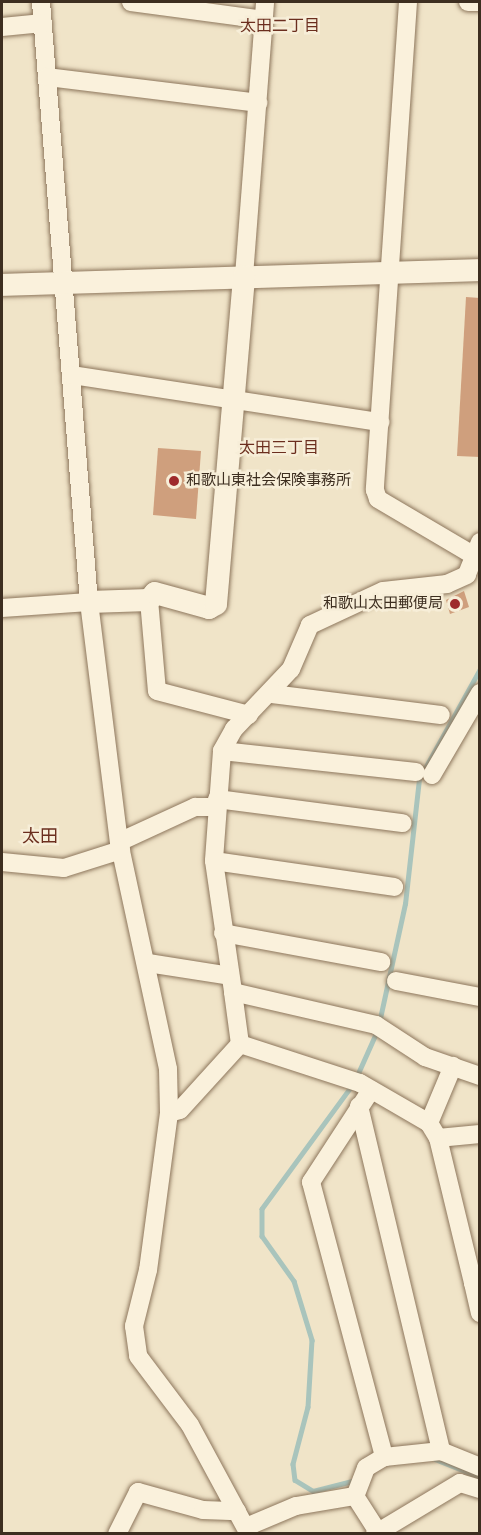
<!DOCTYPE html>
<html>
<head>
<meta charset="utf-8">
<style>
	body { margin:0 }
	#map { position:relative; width:481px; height:1535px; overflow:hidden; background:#f0e4c8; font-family:Bitter,"Noto Sans JP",serif }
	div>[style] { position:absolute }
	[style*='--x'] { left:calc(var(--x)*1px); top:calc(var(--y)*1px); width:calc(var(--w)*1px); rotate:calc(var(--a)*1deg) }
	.stream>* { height:4.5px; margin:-2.25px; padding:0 2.25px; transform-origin:2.25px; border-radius:2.25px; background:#a9c4bc }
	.building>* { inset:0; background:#cf9f7d }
	.roads { filter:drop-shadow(0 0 2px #8d765c) drop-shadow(0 0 2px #8d765c) }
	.minor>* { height:18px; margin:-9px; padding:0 9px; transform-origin:9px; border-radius:9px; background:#faf1dc }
	.tertiary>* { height:22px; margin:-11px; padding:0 11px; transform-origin:11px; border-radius:11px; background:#faf1dc }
	.dots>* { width:16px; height:16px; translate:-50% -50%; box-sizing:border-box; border:3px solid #f7eed8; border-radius:50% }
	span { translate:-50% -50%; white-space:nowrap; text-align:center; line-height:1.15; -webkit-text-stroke:5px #f7eed8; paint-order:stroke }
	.poi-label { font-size:15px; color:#3d2e20 }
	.left { translate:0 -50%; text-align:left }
	.right { translate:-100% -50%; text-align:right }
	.neighbourhood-label { font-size:16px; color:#6b2e1e }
	.quarter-label { font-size:18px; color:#6b2e1e }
	.frame { position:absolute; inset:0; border:3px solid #3d2e20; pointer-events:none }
</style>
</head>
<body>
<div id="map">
	<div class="stream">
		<div style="--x:379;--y:1023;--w:122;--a:-77.7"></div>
		<div style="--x:405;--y:904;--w:126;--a:-83.6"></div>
		<div style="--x:419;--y:779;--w:126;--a:-61"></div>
		<div style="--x:356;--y:1078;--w:51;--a:-65.9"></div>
		<div style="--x:352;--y:1086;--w:152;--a:126.2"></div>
		<div style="--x:262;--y:1209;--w:27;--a:90"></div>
		<div style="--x:262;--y:1236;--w:55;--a:54.6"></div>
		<div style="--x:294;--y:1281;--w:62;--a:73"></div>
		<div style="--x:312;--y:1340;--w:67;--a:93.4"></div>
		<div style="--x:308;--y:1407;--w:59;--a:104.7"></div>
		<div style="--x:293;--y:1464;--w:16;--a:83"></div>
		<div style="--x:295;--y:1480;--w:21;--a:31"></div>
		<div style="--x:313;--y:1491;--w:44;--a:-14.3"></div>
		<div style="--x:435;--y:1459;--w:48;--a:21.8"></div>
	</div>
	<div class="building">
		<div style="clip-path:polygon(466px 297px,480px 298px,480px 457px,457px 456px)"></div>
		<div style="clip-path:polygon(158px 448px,201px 451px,196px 519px,153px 515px)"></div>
		<div style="clip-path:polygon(464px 591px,469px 607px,450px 614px,446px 600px)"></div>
	</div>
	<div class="roads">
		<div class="minor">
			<div style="--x:41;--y:2;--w:602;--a:85.43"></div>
			<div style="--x:89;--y:602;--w:242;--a:82.9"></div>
			<div style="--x:119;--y:842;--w:232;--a:77.8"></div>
			<div style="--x:168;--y:1069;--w:44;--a:88.7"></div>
			<div style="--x:169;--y:1113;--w:158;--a:97.6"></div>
			<div style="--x:148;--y:1270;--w:58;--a:104"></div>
			<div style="--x:134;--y:1326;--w:30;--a:82"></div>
			<div style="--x:138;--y:1356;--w:86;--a:53"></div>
			<div style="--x:190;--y:1425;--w:124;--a:61.6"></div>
			<div style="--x:131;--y:2;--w:134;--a:7.7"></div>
			<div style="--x:408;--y:2;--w:489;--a:93.9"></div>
			<div style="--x:375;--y:490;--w:9;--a:72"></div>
			<div style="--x:378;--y:499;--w:118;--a:30.5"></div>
			<div style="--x:468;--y:2;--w:12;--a:0"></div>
			<div style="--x:2;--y:27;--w:41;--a:-5.6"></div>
			<div style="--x:47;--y:77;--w:213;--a:7"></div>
			<div style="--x:244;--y:276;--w:275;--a:-85.6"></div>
			<div style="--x:72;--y:375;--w:312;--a:8.7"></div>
			<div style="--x:480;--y:542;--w:35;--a:112"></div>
			<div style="--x:467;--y:575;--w:22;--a:156"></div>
			<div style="--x:447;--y:584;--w:64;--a:173.8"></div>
			<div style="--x:383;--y:591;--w:81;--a:155"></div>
			<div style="--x:310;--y:625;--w:48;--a:113.4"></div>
			<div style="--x:291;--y:669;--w:83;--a:133.5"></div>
			<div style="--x:234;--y:729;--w:25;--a:119"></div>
			<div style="--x:222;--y:751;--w:110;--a:94.2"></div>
			<div style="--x:214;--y:861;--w:132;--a:81.7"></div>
			<div style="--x:233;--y:992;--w:147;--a:13"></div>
			<div style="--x:376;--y:1025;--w:59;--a:33.1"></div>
			<div style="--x:425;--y:1057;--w:58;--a:19.1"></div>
			<div style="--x:149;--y:600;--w:91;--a:85"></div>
			<div style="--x:157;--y:691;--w:95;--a:14.6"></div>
			<div style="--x:2;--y:608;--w:87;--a:-3.9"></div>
			<div style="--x:272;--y:694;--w:170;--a:7.1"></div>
			<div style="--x:222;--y:751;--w:195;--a:6.2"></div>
			<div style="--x:432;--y:775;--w:95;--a:-59.7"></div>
			<div style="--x:217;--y:799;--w:187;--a:7.4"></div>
			<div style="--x:119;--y:842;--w:84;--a:-24.7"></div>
			<div style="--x:195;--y:807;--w:21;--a:0"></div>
			<div style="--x:214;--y:861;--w:182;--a:8.2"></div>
			<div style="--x:2;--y:862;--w:62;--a:5.5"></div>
			<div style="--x:64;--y:868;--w:60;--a:-17.5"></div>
			<div style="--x:223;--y:933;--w:161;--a:10.4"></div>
			<div style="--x:148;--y:963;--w:83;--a:9"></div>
			<div style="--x:396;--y:981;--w:86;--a:10.8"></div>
			<div style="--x:240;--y:1044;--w:126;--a:18"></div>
			<div style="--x:360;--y:1083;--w:80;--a:30.1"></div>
			<div style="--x:429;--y:1123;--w:17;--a:59"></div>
			<div style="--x:438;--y:1138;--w:42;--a:-5.4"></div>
			<div style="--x:371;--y:1090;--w:110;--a:123.1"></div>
			<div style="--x:311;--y:1182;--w:285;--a:75.1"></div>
			<div style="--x:384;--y:1457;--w:21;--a:149"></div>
			<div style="--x:366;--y:1468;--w:30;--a:111"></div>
			<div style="--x:355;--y:1496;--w:43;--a:57.4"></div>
			<div style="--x:359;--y:1106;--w:355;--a:76.6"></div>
			<div style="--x:441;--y:1451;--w:57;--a:174"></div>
			<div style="--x:169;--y:1113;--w:11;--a:-15"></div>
			<div style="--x:180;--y:1110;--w:89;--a:-47.7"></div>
			<div style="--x:240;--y:1044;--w:52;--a:-97.7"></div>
			<div style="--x:429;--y:1123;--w:62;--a:-67.2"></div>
			<div style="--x:438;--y:1138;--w:149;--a:76.4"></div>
			<div style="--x:473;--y:1283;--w:7;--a:-8"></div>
			<div style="--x:473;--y:1283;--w:31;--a:77"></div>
			<div style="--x:441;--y:1451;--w:42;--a:22.3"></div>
			<div style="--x:246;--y:1527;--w:54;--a:-22.8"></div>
			<div style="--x:296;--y:1506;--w:60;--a:-9.6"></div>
			<div style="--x:117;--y:1534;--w:47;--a:-63.4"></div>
			<div style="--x:138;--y:1492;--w:67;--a:15.5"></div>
			<div style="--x:203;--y:1510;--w:34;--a:2"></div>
			<div style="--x:375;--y:1534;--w:99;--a:-31"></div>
			<div style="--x:460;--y:1483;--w:21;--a:17"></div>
		</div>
		<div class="tertiary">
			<div style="--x:2;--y:285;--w:478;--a:-1.8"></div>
			<div style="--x:89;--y:602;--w:60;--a:-1.9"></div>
			<div style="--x:149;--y:600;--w:9;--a:-49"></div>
			<div style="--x:155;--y:593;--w:56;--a:15.5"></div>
			<div style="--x:209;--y:608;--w:8;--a:-30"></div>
			<div style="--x:216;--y:604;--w:329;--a:-85.1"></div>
		</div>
	</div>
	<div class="dots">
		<div style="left:174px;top:481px;background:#9e2a2b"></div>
		<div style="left:455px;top:604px;background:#9e2a2b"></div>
	</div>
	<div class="poi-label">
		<span class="left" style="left:186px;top:481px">和歌山東社会保険事務所</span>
		<span class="right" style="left:443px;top:604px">和歌山太田郵便局</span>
	</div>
	<div class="neighbourhood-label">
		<span style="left:280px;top:26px">太田二丁目</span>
		<span style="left:279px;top:448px">太田三丁目</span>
	</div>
	<div class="quarter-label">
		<span style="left:40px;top:836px">太田</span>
	</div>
	<div class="frame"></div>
</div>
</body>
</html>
